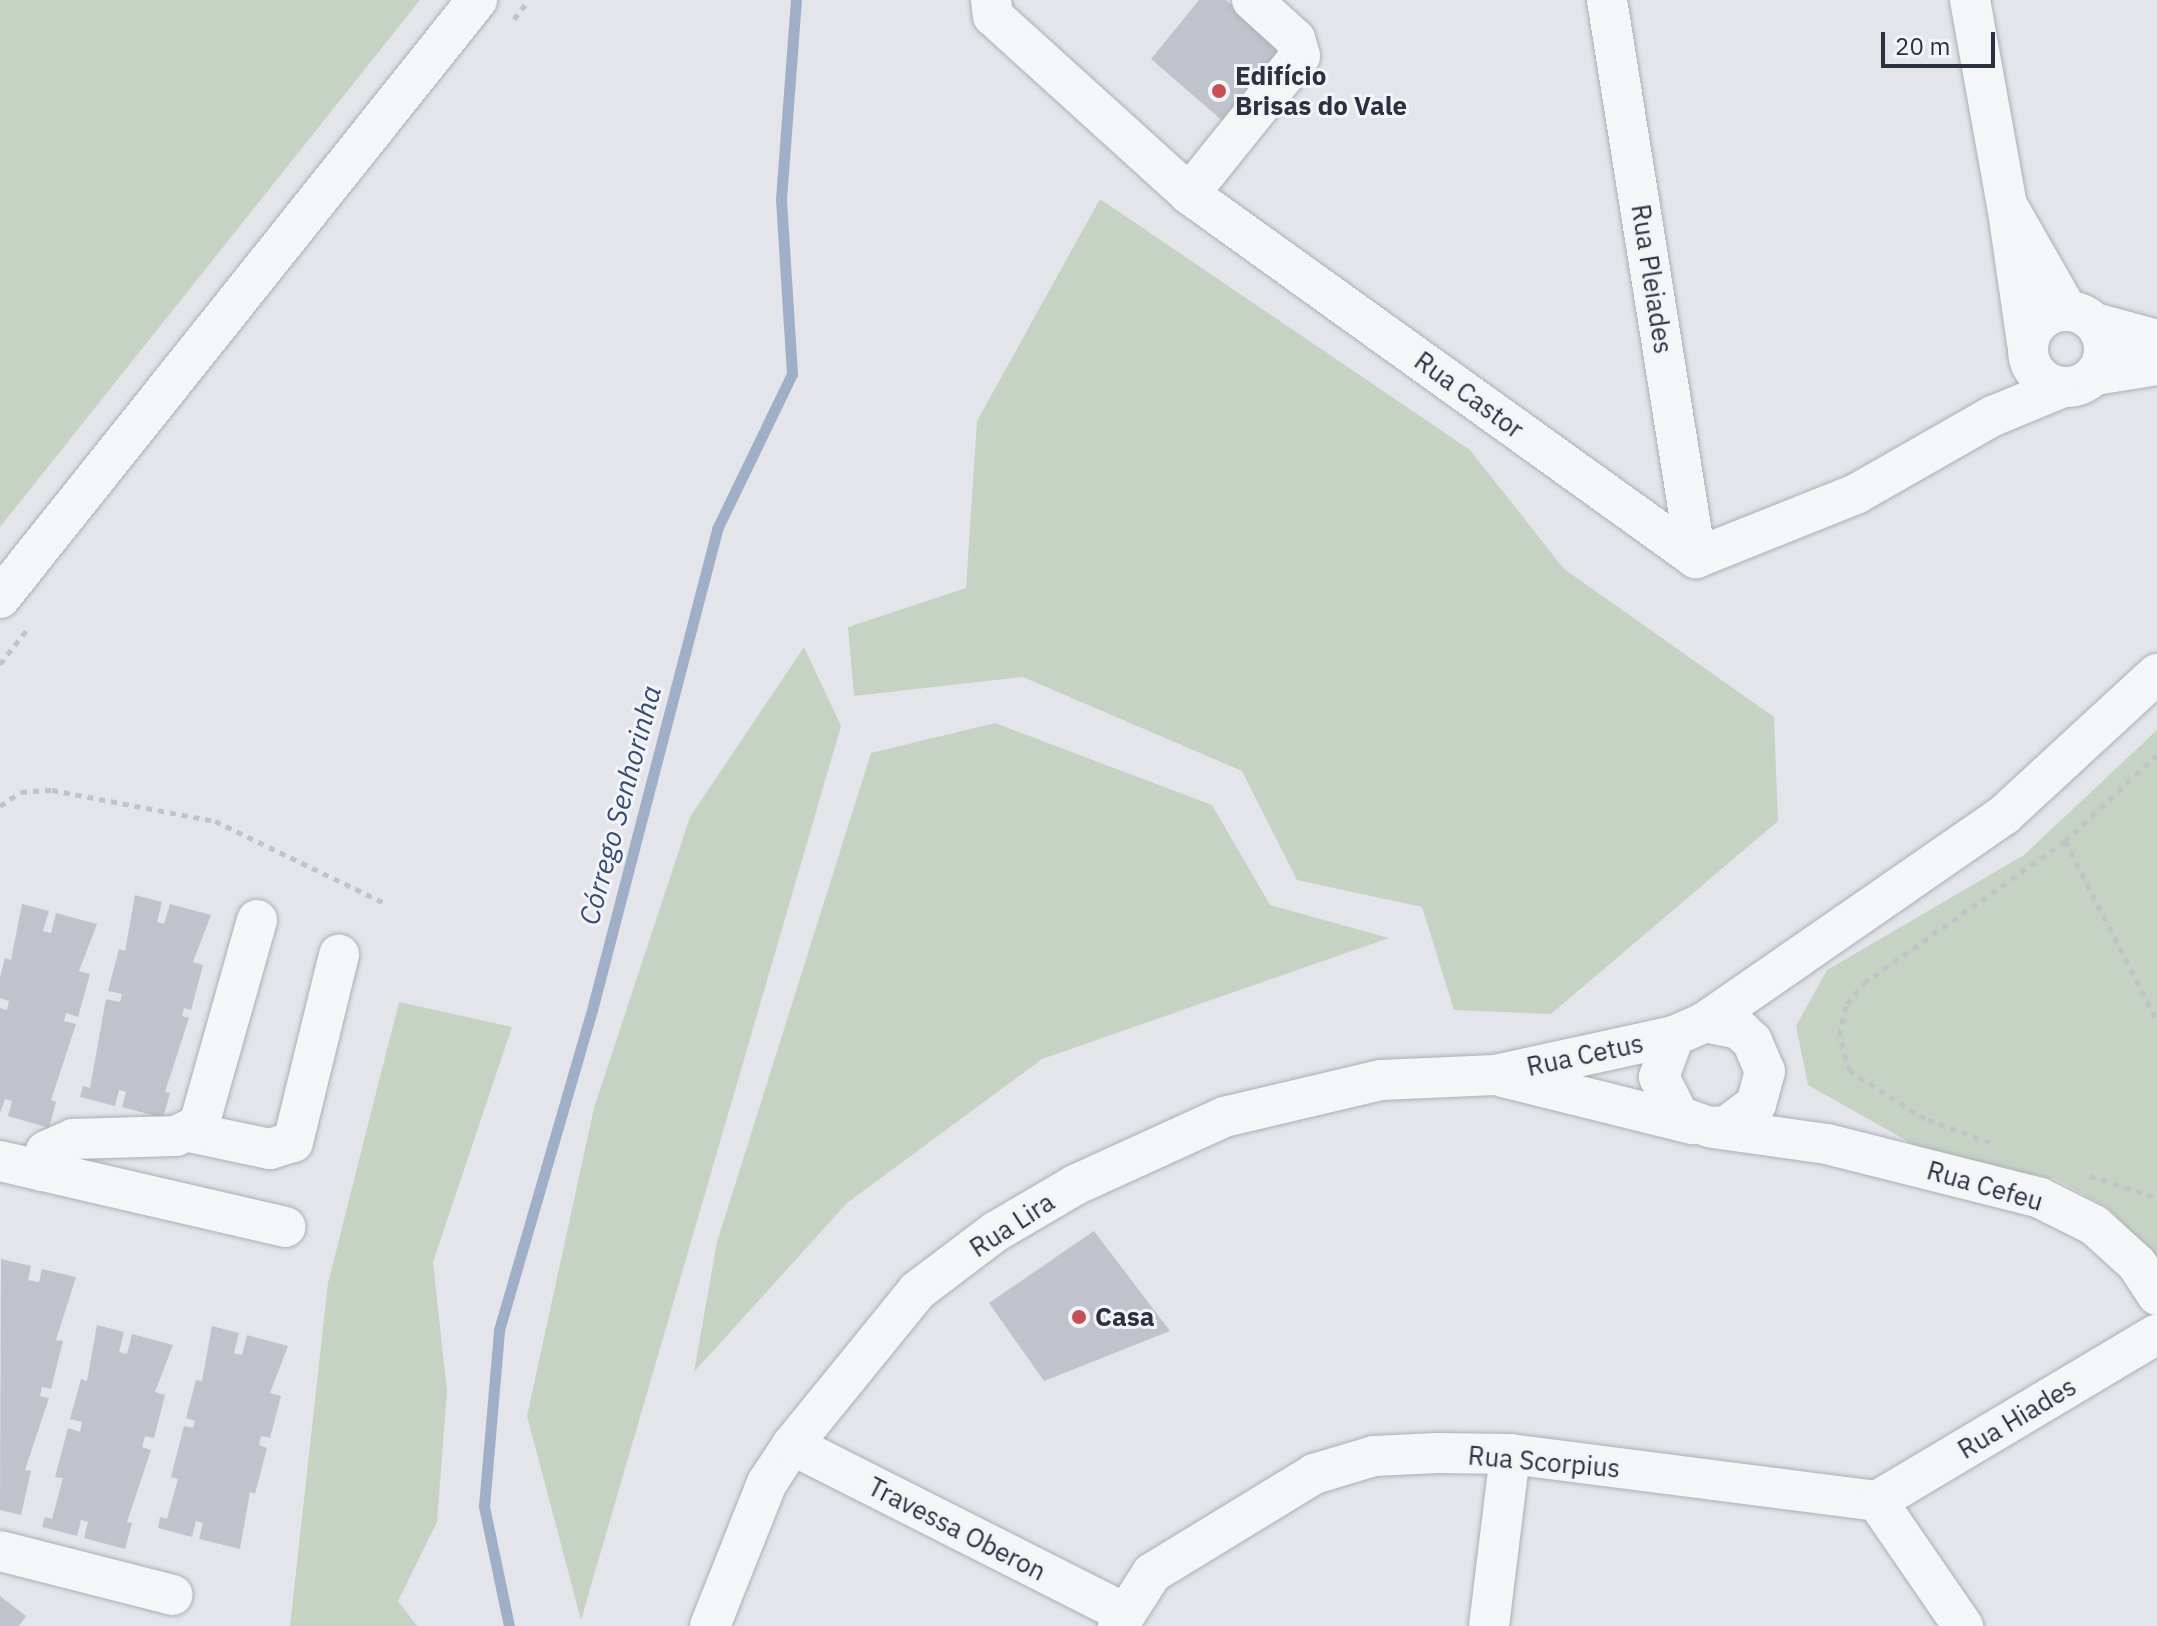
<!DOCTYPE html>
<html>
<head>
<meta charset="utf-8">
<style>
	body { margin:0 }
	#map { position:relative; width:2157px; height:1626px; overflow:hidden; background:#e3e5ea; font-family:"IBM Plex Sans",sans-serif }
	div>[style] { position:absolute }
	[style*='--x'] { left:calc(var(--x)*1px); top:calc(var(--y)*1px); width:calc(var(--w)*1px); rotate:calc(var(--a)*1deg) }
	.green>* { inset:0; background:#c6d3c4 }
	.stream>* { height:11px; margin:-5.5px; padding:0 5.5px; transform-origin:5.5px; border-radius:5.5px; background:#a0afc7 }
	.building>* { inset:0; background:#c0c3cc }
	.path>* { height:5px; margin-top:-2.5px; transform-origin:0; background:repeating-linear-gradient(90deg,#c1c3c8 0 6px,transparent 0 12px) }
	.roads { filter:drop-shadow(0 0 2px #acafb7) drop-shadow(0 0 2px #acafb7) }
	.minor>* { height:40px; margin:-20px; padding:0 20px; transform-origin:20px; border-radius:20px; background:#f5f6f8 }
	.minor>.ring { margin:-20px; padding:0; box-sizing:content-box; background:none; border:40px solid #f5f6f8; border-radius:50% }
	.dots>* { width:22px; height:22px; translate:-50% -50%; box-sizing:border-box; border:4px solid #f2f4f7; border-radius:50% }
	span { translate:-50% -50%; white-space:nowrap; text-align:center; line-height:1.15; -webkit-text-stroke:6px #f2f4f7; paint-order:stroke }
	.poi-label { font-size:26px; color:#2c3141; font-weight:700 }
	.left { translate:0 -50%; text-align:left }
	.street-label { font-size:26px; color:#2c3141 }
	.water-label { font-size:28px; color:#384c72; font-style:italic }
	.scale { position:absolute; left:1881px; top:32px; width:114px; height:36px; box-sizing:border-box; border:4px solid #2c3141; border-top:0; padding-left:10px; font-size:24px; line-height:28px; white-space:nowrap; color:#2c3141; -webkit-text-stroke:6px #f2f4f7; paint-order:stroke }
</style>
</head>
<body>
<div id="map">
	<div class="green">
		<div style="clip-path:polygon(0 0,420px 0,0 527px)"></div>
		<div style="clip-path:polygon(1100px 199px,1470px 450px,1564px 569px,1774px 717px,1778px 821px,1551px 1014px,1454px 1010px,1422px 907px,1297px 880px,1242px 771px,1023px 677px,854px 696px,848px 627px,966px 588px,977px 421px)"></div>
		<div style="clip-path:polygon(804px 647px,841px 726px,581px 1620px,527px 1416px,594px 1108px,690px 817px)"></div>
		<div style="clip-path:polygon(995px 723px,1212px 805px,1270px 905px,1389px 938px,1042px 1059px,847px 1203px,694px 1372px,717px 1242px,871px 753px)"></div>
		<div style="clip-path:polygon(2157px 730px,2157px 1257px,2107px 1207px,2055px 1179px,1932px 1155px,1808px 1085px,1796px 1026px,1827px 970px,2024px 855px)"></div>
		<div style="clip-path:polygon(399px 1002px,512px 1027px,433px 1262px,447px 1391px,437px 1522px,398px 1601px,417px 1626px,290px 1626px,328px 1283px)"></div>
	</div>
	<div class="stream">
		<div style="--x:509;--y:1626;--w:123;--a:-101.8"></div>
		<div style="--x:484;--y:1506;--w:177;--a:-85.1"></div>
		<div style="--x:499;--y:1330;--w:333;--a:-73.8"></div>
		<div style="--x:592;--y:1010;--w:497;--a:-75.4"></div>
		<div style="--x:717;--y:529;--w:172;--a:-64.2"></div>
		<div style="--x:792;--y:374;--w:175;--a:-93.6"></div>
		<div style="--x:781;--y:199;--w:200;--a:-85.7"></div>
	</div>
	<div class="building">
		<div style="clip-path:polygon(1199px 0,1226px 0,1284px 50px,1225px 123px,1151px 59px)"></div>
		<div style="clip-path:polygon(135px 895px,162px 902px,157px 922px,164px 924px,170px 904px,211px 915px,193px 962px,203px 965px,191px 1010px,184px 1008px,182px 1016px,189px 1018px,165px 1092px,170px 1093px,163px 1118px,122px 1107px,126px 1092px,119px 1090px,115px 1106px,80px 1097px,83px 1086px,90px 1088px,106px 999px,120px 1002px,122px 994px,108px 991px,119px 949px,125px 951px)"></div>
		<div style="clip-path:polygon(22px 904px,49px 911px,43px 931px,51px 933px,56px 913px,97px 924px,79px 971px,90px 974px,78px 1017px,66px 1013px,64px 1021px,76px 1024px,51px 1100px,56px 1102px,49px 1128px,8px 1116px,12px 1101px,5px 1099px,0 1113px,0 1008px,7px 1010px,9px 1001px,0 998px,0 977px,5px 958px,11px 960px)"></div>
		<div style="clip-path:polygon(1094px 1231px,1170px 1331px,1044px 1381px,989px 1303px)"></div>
		<div style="clip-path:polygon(1px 1259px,31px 1266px,28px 1280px,39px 1282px,42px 1269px,76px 1277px,56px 1340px,63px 1341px,51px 1389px,42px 1387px,40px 1396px,49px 1398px,25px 1470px,31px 1471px,21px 1515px,0 1510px)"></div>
		<div style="clip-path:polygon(97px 1325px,124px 1332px,119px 1352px,127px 1354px,132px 1334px,173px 1345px,155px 1392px,165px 1395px,154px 1438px,145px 1436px,142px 1447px,151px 1450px,127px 1522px,132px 1523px,125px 1549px,84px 1538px,88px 1522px,81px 1520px,77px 1536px,42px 1527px,45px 1517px,52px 1519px,63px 1478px,55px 1477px,68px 1428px,80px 1432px,82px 1422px,70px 1419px,81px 1379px,87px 1381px)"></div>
		<div style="clip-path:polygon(212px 1326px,239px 1333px,234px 1353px,242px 1355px,247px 1335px,288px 1346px,270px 1393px,281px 1396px,270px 1438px,261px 1436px,259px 1445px,267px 1448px,255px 1494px,250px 1492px,240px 1549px,199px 1539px,203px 1523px,196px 1521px,192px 1537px,158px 1528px,160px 1517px,167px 1519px,178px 1479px,171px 1477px,184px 1426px,193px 1428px,195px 1421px,186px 1418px,196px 1380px,202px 1381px)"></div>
		<div style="clip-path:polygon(0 1596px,26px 1616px,19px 1626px,0 1626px)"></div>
	</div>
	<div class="path">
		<div style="--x:514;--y:19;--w:24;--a:-52"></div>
		<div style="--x:0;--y:664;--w:47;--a:-51.9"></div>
		<div style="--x:0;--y:806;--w:25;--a:-34"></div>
		<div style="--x:21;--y:792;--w:31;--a:-4"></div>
		<div style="--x:52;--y:790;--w:166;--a:10.8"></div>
		<div style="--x:215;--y:821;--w:189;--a:25.8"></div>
		<div style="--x:2065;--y:841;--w:202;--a:62.9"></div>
		<div style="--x:1990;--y:1142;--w:69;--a:-160.5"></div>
		<div style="--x:1925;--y:1119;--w:89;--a:-147.4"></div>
		<div style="--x:1850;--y:1071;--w:38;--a:-107"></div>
		<div style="--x:1839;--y:1035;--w:32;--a:-76"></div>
		<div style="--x:1847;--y:1004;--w:27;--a:-51"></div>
		<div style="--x:1864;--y:983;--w:246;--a:-35.2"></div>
		<div style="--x:2065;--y:841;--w:126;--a:-43.1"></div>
		<div style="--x:2090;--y:1176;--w:71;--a:18.2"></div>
	</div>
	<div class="roads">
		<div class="minor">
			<div style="--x:991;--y:0;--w:16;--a:83"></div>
			<div style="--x:993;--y:16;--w:265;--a:42.2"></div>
			<div style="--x:1189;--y:194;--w:624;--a:35.68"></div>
			<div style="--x:1696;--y:558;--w:172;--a:-21.8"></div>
			<div style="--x:1856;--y:494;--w:158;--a:-29.7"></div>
			<div style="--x:1993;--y:416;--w:76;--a:-22.5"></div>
			<div style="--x:1607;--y:0;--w:565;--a:80.94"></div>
			<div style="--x:1970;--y:0;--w:208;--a:79.8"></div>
			<div style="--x:1189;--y:194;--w:177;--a:-51.2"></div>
			<div style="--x:1300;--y:56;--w:18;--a:-106"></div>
			<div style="--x:1295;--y:39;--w:58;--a:-137.8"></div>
			<div class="ring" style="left:2028px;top:311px;width:36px;height:36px"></div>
			<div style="--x:2095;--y:323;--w:64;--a:15.3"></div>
			<div style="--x:2027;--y:343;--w:139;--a:-98.2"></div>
			<div style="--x:2007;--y:205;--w:121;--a:60.3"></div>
			<div style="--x:2095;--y:375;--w:63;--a:-9.2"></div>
			<div style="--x:0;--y:598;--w:765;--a:-51.42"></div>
			<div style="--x:1705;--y:1022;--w:364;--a:-34.7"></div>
			<div style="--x:2004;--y:815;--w:208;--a:-42.7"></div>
			<div style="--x:1503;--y:1077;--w:195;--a:14"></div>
			<div style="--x:1713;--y:1128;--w:115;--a:8"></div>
			<div style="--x:1827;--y:1144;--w:220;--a:14.2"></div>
			<div style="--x:2040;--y:1198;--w:60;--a:26.6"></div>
			<div style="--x:2094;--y:1225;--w:58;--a:42.2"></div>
			<div style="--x:2137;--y:1264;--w:37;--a:57"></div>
			<div style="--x:189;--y:1132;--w:83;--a:11.9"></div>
			<div style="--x:270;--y:1149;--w:24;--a:-17"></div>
			<div style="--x:293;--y:1142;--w:193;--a:-76.2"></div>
			<div style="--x:0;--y:1161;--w:293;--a:13"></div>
			<div style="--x:42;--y:1171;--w:20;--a:-79"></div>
			<div style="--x:46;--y:1151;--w:30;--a:-24"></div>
			<div style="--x:73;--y:1139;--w:103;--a:-1.7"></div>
			<div style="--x:176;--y:1136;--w:25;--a:-26"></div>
			<div style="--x:199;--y:1125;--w:213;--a:-74.2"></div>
			<div style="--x:792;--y:1445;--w:370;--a:26.8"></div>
			<div style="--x:1877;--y:1501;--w:326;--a:-30.8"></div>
			<div style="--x:0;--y:1551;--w:178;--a:14.3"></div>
			<div style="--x:710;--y:1626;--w:154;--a:-68.3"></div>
			<div style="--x:767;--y:1483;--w:45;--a:-56.7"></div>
			<div style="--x:792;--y:1445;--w:198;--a:-50.9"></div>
			<div style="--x:917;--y:1291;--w:98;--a:-37.1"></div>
			<div style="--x:995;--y:1232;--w:93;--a:-30.4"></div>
			<div style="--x:1075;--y:1185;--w:164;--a:-24.5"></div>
			<div style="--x:1224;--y:1117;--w:161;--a:-13.3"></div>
			<div style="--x:1381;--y:1080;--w:114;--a:-2.5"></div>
			<div style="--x:1495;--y:1075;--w:183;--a:-12.3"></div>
			<div style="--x:1674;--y:1036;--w:34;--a:-24"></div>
			<div style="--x:1705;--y:1022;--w:35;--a:12"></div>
			<div style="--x:1739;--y:1029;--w:18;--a:43"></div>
			<div style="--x:1752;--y:1041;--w:33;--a:67"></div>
			<div style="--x:1765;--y:1071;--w:34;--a:105"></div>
			<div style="--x:1756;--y:1104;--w:36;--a:143"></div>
			<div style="--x:1727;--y:1126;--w:18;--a:177"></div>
			<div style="--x:1709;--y:1127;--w:32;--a:-160"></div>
			<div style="--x:1679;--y:1116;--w:44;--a:-117.1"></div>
			<div style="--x:1659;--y:1077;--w:44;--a:-69.9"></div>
			<div style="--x:1118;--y:1626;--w:63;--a:-57.3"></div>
			<div style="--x:1152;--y:1573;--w:190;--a:-31.4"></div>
			<div style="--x:1314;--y:1474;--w:63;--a:-16.7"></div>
			<div style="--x:1374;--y:1456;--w:64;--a:-2.7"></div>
			<div style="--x:1438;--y:1453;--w:72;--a:0.8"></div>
			<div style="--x:1510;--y:1454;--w:370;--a:7.3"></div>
			<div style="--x:1877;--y:1501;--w:152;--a:55.5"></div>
			<div style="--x:1489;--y:1626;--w:173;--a:-83"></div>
		</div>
	</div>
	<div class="dots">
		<div style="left:1219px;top:91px;background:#c55156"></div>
		<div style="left:1079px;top:1317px;background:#c55156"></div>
	</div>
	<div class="poi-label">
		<span class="left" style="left:1235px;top:91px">Edifício<br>Brisas do Vale</span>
		<span class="left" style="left:1095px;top:1317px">Casa</span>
	</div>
	<div class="street-label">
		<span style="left:1652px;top:279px;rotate:81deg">Rua Pleiades</span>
		<span style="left:1469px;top:395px;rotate:36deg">Rua Castor</span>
		<span style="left:1585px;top:1055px;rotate:-12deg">Rua Cetus</span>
		<span style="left:1985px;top:1186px;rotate:16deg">Rua Cefeu</span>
		<span style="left:1012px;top:1225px;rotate:-33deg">Rua Lira</span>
		<span style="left:2017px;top:1418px;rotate:-31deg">Rua Hiades</span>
		<span style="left:1544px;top:1462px;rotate:5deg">Rua Scorpius</span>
		<span style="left:957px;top:1529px;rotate:27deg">Travessa Oberon</span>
	</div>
	<div class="water-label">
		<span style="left:620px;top:805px;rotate:-75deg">Córrego Senhorinha</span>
	</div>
	<div class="scale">20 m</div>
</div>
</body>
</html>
